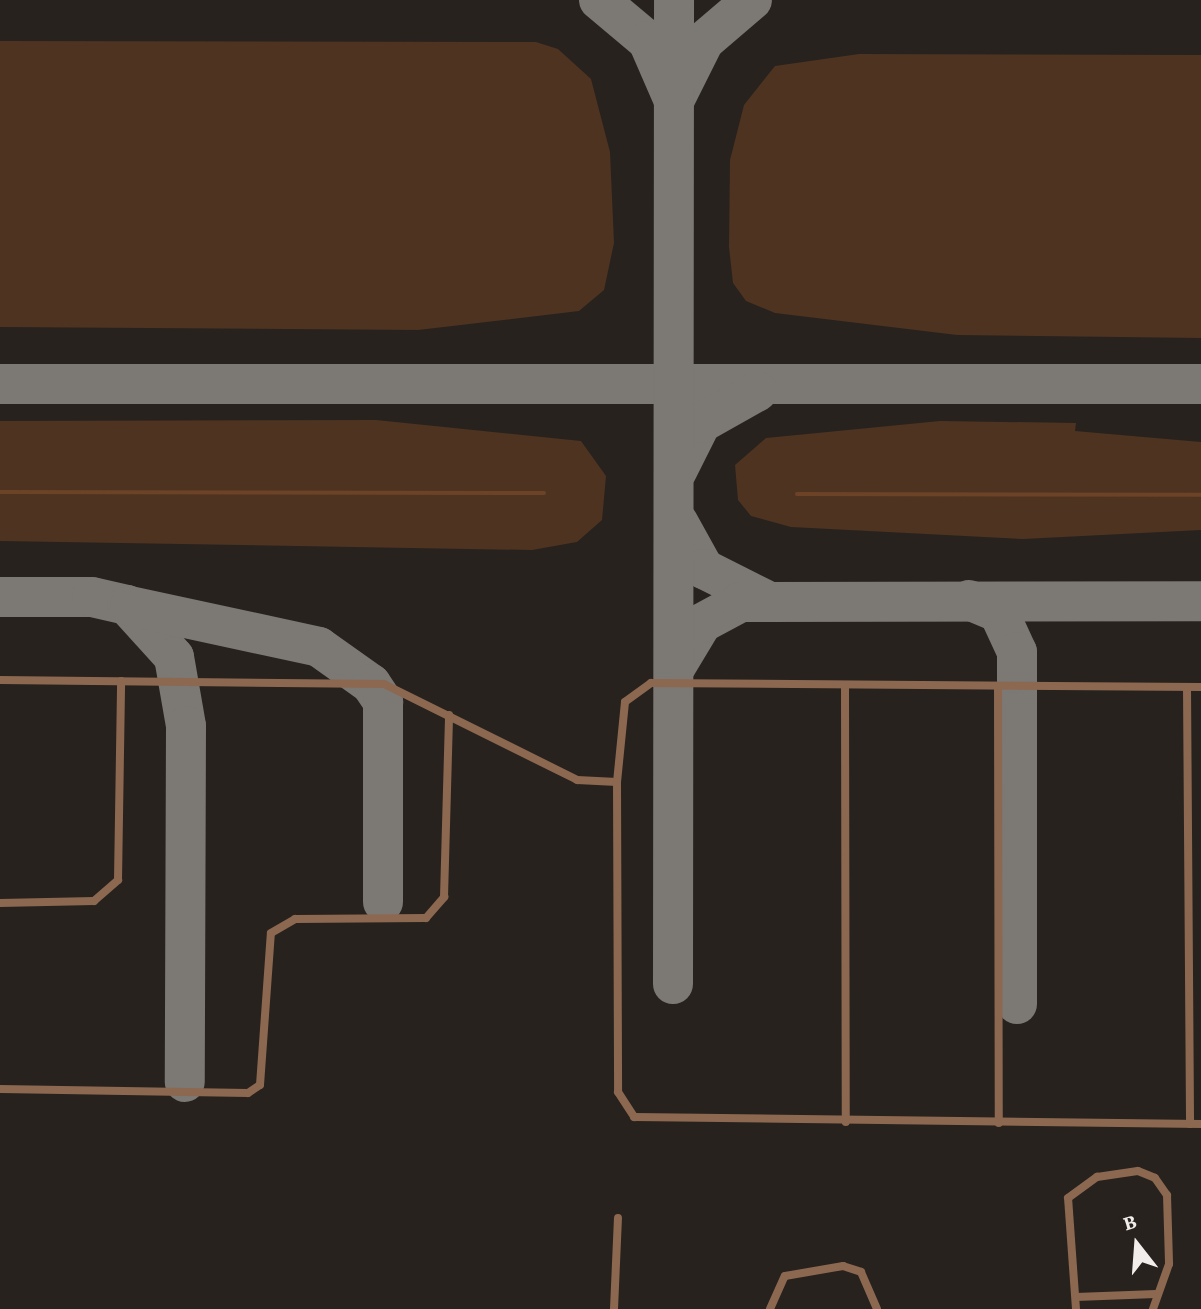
<!DOCTYPE html>
<html>
<head>
<meta charset="utf-8">
<style>
	body { margin:0 }
	#map { position:relative; width:1201px; height:1309px; overflow:hidden; background:#27221e; font-family:"Crimson Pro",serif }
	div>[style] { position:absolute }
	[style*='--x'] { left:calc(var(--x)*1px); top:calc(var(--y)*1px); width:calc(var(--w)*1px); rotate:calc(var(--a)*1deg) }
	.green>* { inset:0; background:#4e3321 }
	.stream>* { height:4px; margin:-2px; padding:0 2px; transform-origin:2px; border-radius:2px; background:#6c4327 }
	.taxiway>* { height:40px; margin:-20px; padding:0 20px; transform-origin:20px; border-radius:20px; background:#7c7874 }
	.lane>* { height:8px; margin:-4px; padding:0 4px; transform-origin:4px; border-radius:4px; background:#8c6850 }
	span { translate:-50% -50%; white-space:nowrap; text-align:center; line-height:1.15; -webkit-text-stroke:6px #27221e; paint-order:stroke }
	.north { position:absolute; left:1097px; top:1205px; width:80px; height:80px; -webkit-text-stroke:6px #27221e; paint-order:stroke; rotate:343deg; font-size:22px; font-weight:700; line-height:32px; text-align:center; color:#f0edea }
	.north::after { content:''; display:block; margin:auto; width:28px; height:36px; background:#f0edea; clip-path:polygon(50% 0,100% 100%,50% 72%,0 100%) }
</style>
</head>
<body>
<div id="map">
	<div class="green">
		<div style="clip-path:polygon(0 41px,536px 42px,558px 49px,591px 79px,610px 152px,614px 243px,604px 290px,579px 311px,418px 330px,0 327px)"></div>
		<div style="clip-path:polygon(859px 54px,1201px 55px,1201px 338px,957px 335px,775px 313px,746px 301px,733px 283px,729px 247px,730px 160px,744px 105px,775px 66px)"></div>
		<div style="clip-path:polygon(376px 420px,581px 441px,606px 476px,602px 520px,577px 542px,532px 550px,0 541px,0 421px)"></div>
		<div style="clip-path:polygon(940px 421px,1076px 423px,1075px 431px,1201px 442px,1201px 530px,1023px 539px,791px 527px,751px 516px,738px 500px,735px 465px,766px 438px)"></div>
	</div>
	<div class="stream">
		<div style="--x:0;--y:492;--w:544;--a:0.11"></div>
		<div style="--x:797;--y:494;--w:404;--a:0.1"></div>
	</div>
	<div class="taxiway">
		<div style="--x:599;--y:0;--w:64;--a:39.9"></div>
		<div style="--x:648;--y:41;--w:65;--a:66.6"></div>
		<div style="--x:674;--y:101;--w:67;--a:-63.4"></div>
		<div style="--x:704;--y:41;--w:63;--a:-40.5"></div>
		<div style="--x:0;--y:384;--w:1201;--a:0"></div>
		<div style="--x:677;--y:471;--w:54;--a:-63.4"></div>
		<div style="--x:701;--y:423;--w:65;--a:-29.3"></div>
		<div style="--x:678;--y:522;--w:54;--a:61"></div>
		<div style="--x:704;--y:569;--w:69;--a:26.6"></div>
		<div style="--x:0;--y:597;--w:92;--a:0"></div>
		<div style="--x:92;--y:597;--w:36;--a:13"></div>
		<div style="--x:127;--y:605;--w:70;--a:47.9"></div>
		<div style="--x:174;--y:657;--w:70;--a:80.1"></div>
		<div style="--x:186;--y:726;--w:356;--a:90.2"></div>
		<div style="--x:969;--y:600;--w:33;--a:23"></div>
		<div style="--x:999;--y:613;--w:43;--a:65.2"></div>
		<div style="--x:1017;--y:652;--w:352;--a:90"></div>
		<div style="--x:130;--y:606;--w:193;--a:12.2"></div>
		<div style="--x:319;--y:647;--w:64;--a:35.4"></div>
		<div style="--x:371;--y:684;--w:22;--a:56"></div>
		<div style="--x:383;--y:702;--w:200;--a:90"></div>
		<div style="--x:675;--y:668;--w:52;--a:-59"></div>
		<div style="--x:702;--y:623;--w:44;--a:-28.3"></div>
		<div style="--x:741;--y:602;--w:460;--a:-0.1"></div>
		<div style="--x:673;--y:984;--w:984;--a:-89.94"></div>
	</div>
	<div class="lane">
		<div style="--x:0;--y:680;--w:384;--a:0.6"></div>
		<div style="--x:384;--y:684;--w:216;--a:26.4"></div>
		<div style="--x:577;--y:780;--w:40;--a:2.9"></div>
		<div style="--x:845;--y:685;--w:437;--a:89.9"></div>
		<div style="--x:998;--y:686;--w:437;--a:89.9"></div>
		<div style="--x:1187;--y:687;--w:437;--a:89.6"></div>
		<div style="--x:1201;--y:687;--w:550;--a:-179.58"></div>
		<div style="--x:651;--y:683;--w:32;--a:144"></div>
		<div style="--x:625;--y:702;--w:80;--a:95.7"></div>
		<div style="--x:617;--y:782;--w:310;--a:89.8"></div>
		<div style="--x:618;--y:1092;--w:30;--a:57"></div>
		<div style="--x:634;--y:1117;--w:567;--a:0.71"></div>
		<div style="--x:0;--y:903;--w:94;--a:-1.2"></div>
		<div style="--x:94;--y:901;--w:32;--a:-41"></div>
		<div style="--x:118;--y:880;--w:199;--a:-89.1"></div>
		<div style="--x:0;--y:1089;--w:248;--a:0.9"></div>
		<div style="--x:248;--y:1093;--w:14;--a:-34"></div>
		<div style="--x:260;--y:1085;--w:152;--a:-85.9"></div>
		<div style="--x:271;--y:933;--w:28;--a:-30"></div>
		<div style="--x:295;--y:919;--w:131;--a:-0.4"></div>
		<div style="--x:426;--y:918;--w:28;--a:-49"></div>
		<div style="--x:444;--y:897;--w:182;--a:-88.4"></div>
		<div style="--x:1076;--y:1297;--w:80;--a:-2.1"></div>
		<div style="--x:614;--y:1309;--w:91;--a:-87.5"></div>
		<div style="--x:770;--y:1309;--w:36;--a:-66"></div>
		<div style="--x:785;--y:1276;--w:59;--a:-9.8"></div>
		<div style="--x:843;--y:1266;--w:19;--a:18"></div>
		<div style="--x:861;--y:1272;--w:40;--a:66.6"></div>
		<div style="--x:1076;--y:1309;--w:111;--a:-94.1"></div>
		<div style="--x:1068;--y:1198;--w:36;--a:-36"></div>
		<div style="--x:1097;--y:1177;--w:41;--a:-8.3"></div>
		<div style="--x:1138;--y:1171;--w:18;--a:22"></div>
		<div style="--x:1155;--y:1178;--w:21;--a:55"></div>
		<div style="--x:1167;--y:1195;--w:69;--a:88.3"></div>
		<div style="--x:1169;--y:1264;--w:48;--a:109.6"></div>
	</div>
	<div class="north">B</div>
</div>
</body>
</html>
